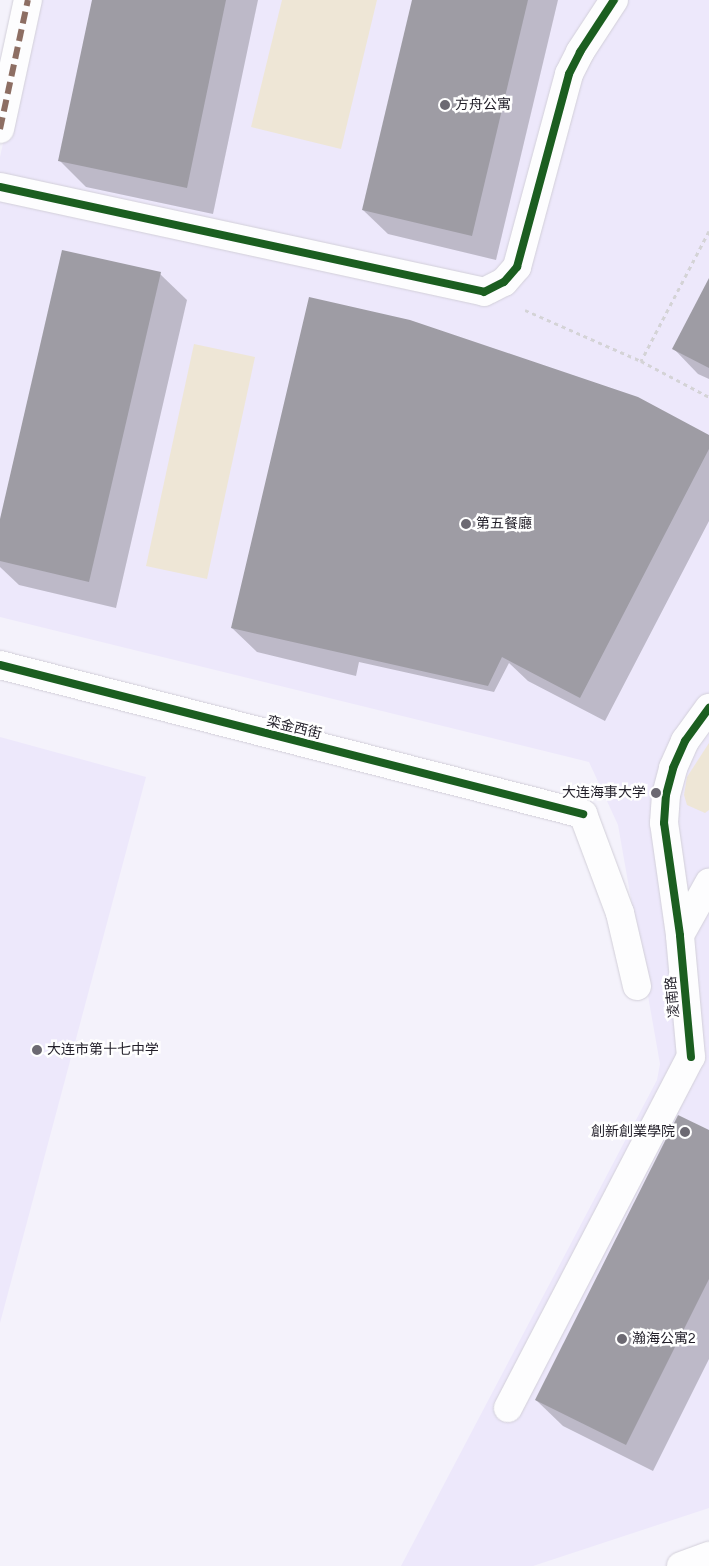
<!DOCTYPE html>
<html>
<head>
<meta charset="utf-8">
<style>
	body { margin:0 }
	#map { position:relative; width:709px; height:1566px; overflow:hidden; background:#f4f2fb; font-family:Figtree,"Noto Sans SC",sans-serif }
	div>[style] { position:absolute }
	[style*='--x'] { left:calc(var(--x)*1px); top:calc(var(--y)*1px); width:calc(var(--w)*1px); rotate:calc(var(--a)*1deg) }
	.built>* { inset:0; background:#ede8fb }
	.green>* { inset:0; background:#eee6d6 }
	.shadow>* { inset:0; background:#0003 }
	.building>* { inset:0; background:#9e9ca4 }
	.path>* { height:3px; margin-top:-1.5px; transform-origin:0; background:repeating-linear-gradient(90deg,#d4d3d6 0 4px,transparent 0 8px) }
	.roads { filter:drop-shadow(0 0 1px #d2cfd9) drop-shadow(0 0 1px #d2cfd9) }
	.minor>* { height:28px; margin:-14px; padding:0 14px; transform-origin:14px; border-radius:14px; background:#fdfdfe }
	.major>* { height:28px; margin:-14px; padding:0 14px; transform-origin:14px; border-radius:14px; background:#fdfdfe }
	.quiet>* { height:6px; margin-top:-3px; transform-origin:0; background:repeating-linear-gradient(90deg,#8d6e63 0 12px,transparent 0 18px) }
	.cycleway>* { height:8px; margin:-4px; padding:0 4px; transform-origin:4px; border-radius:4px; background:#1b5e20 }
	.dots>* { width:14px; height:14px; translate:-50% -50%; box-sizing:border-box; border:2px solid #fff; border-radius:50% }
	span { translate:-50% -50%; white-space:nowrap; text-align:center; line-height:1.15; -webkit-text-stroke:5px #fff; paint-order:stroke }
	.poi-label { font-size:14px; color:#221f29 }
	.left { translate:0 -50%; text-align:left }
	.right { translate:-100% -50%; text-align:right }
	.street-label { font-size:14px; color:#221f29 }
</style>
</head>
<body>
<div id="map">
	<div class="built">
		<div style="clip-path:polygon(34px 0,709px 0,709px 1508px,533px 1566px,401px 1566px,657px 1080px,660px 1064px,618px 825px,589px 762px,0 617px,0 157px)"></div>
		<div style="clip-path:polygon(0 737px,146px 777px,0 1323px)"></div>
	</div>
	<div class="green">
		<div style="clip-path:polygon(282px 0,377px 0,341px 149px,251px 127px)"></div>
		<div style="clip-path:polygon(194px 344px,255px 357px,207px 579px,146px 566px)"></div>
		<div style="clip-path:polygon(709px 743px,709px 810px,705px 813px,687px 805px,684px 795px,687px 777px)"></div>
	</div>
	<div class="shadow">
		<div style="clip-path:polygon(93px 0,258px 0,213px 214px,86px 187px,59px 160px)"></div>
		<div style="clip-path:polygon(413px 0,558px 0,496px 260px,388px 234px,363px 210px)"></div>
		<div style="clip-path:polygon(160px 274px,187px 300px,116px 608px,19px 585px,0 567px,0 525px)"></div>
		<div style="clip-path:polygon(709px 280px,709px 379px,698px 374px,674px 349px)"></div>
		<div style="clip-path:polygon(709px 436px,709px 521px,605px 721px,528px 681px,509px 663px,494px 692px,359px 662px,356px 676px,257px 652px,232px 628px)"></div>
		<div style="clip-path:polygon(709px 1132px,709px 1359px,653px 1471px,563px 1426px,536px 1400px)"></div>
	</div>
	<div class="building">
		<div style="clip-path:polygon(92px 0,226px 0,187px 188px,58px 161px)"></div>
		<div style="clip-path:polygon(412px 0,528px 0,472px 236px,362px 210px)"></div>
		<div style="clip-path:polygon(62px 250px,161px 272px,89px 582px,0 561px,0 519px)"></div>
		<div style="clip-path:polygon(709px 278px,709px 368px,672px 349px)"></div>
		<div style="clip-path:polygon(309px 297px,410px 320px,638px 397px,709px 435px,709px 449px,580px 698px,502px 657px,488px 686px,231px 628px)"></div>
		<div style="clip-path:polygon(678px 1115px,709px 1130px,709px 1279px,626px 1445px,535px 1400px)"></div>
	</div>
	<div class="path">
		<div style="--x:709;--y:231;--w:147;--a:117.6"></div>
		<div style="--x:641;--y:361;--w:77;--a:27.9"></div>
		<div style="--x:525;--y:310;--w:127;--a:23.7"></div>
	</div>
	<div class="roads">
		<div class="minor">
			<div style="--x:0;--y:129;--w:132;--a:-77.8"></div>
			<div style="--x:0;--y:187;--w:495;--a:12.2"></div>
			<div style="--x:484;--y:292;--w:22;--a:-27"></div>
			<div style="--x:504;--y:282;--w:20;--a:-49"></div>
			<div style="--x:517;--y:267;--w:200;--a:-74.9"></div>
			<div style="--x:569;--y:74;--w:25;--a:-63"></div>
			<div style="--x:580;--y:52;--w:62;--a:-56.8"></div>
			<div style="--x:0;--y:665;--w:602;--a:14.34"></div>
			<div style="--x:583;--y:814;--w:106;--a:69.5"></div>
			<div style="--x:620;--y:913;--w:75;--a:76.9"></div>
			<div style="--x:680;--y:935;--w:60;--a:-60.9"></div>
			<div style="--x:508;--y:1408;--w:396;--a:-62.5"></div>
			<div style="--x:691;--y:1057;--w:122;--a:-95.2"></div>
			<div style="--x:680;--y:935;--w:113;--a:-98.1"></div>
			<div style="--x:664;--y:823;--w:28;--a:-86"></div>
			<div style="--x:666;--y:795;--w:28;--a:-75"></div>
			<div style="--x:673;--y:768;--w:30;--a:-66"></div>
			<div style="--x:685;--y:741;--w:41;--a:-54"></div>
		</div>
		<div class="major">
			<div style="--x:681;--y:1566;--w:30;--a:-20"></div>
		</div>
	</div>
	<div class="quiet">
		<div style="--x:0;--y:129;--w:132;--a:-77.8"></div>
	</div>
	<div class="cycleway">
		<div style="--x:0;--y:187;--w:495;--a:12.2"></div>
		<div style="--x:484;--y:292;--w:22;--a:-27"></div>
		<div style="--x:504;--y:282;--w:20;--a:-49"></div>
		<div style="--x:517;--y:267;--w:200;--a:-74.9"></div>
		<div style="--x:569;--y:74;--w:25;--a:-63"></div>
		<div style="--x:580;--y:52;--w:62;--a:-56.8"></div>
		<div style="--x:0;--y:665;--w:602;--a:14.34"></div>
		<div style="--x:691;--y:1057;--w:122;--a:-95.2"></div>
		<div style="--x:680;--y:935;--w:113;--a:-98.1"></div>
		<div style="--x:664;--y:823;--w:28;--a:-86"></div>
		<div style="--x:666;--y:795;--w:28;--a:-75"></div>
		<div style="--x:673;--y:768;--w:30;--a:-66"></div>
		<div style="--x:685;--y:741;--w:41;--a:-54"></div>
	</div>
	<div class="dots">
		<div style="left:445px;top:105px;background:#6c6972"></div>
		<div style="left:466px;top:524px;background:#6c6972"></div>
		<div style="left:656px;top:793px;background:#6c6972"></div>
		<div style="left:37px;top:1050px;background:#6c6972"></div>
		<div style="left:685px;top:1132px;background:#6c6972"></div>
		<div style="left:622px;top:1339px;background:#6c6972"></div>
	</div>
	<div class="poi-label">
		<span class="left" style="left:455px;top:105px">方舟公寓</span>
		<span class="left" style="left:476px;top:524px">第五餐廳</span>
		<span class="right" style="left:646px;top:793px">大连海事大学</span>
		<span class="left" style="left:47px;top:1050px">大连市第十七中学</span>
		<span class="right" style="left:675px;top:1132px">創新創業學院</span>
		<span class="left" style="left:632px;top:1339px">瀚海公寓2</span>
	</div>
	<div class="street-label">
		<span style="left:294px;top:728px;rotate:14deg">栾金西街</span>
		<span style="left:673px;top:997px;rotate:-95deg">凌南路</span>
	</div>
</div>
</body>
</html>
